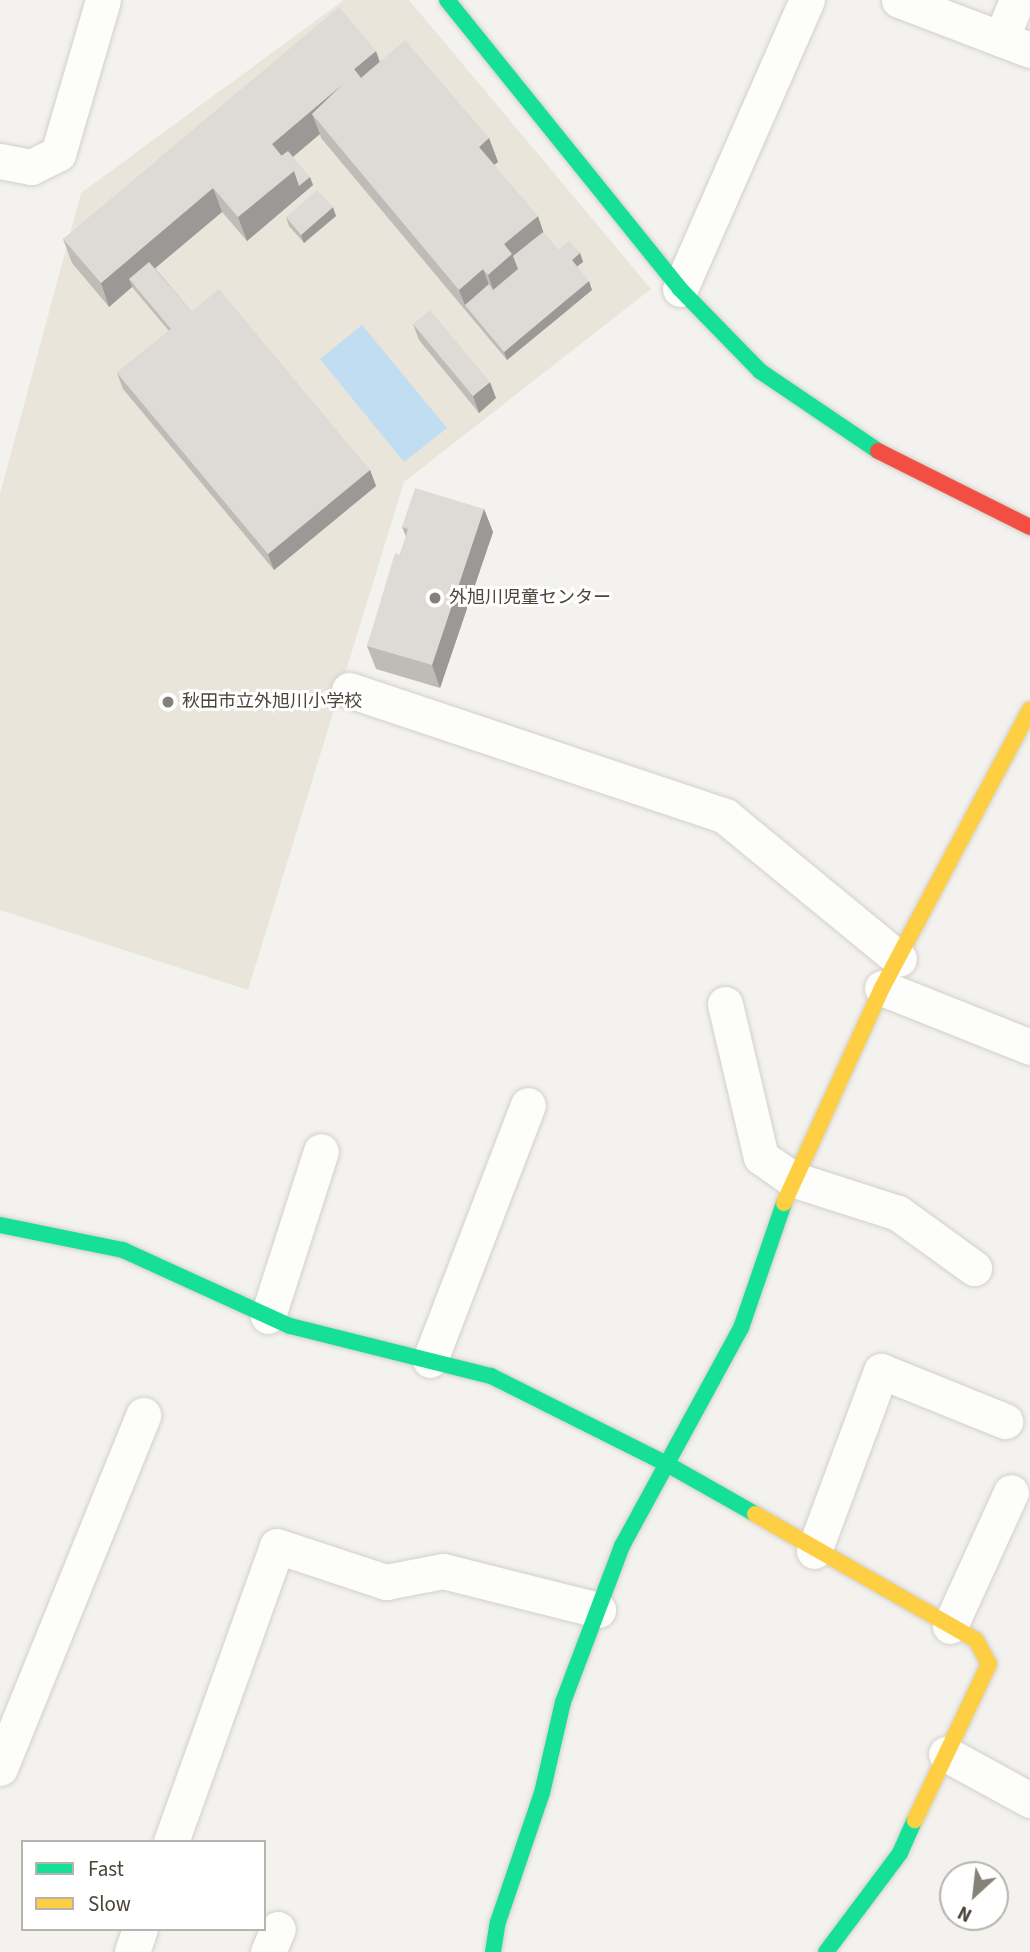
<!DOCTYPE html>
<html>
<head>
<meta charset="utf-8">
<style>
	body { margin:0 }
	#map { position:relative; width:1030px; height:1952px; overflow:hidden; background:#f4f2ee; font-family:"Source Sans 3","Noto Sans JP",sans-serif }
	div>[style] { position:absolute }
	[style*='--x'] { left:calc(var(--x)*1px); top:calc(var(--y)*1px); width:calc(var(--w)*1px); rotate:calc(var(--a)*1deg) }
	.education>* { inset:0; background:#eae5da }
	.water>* { inset:0; background:#c0ddf1 }
	.roads { filter:drop-shadow(0 0 2px #d2d0cb) drop-shadow(0 0 2px #d2d0cb) }
	.street>* { height:35px; margin:-17.5px; padding:0 17.5px; transform-origin:17.5px; border-radius:17.5px; background:#fdfdfc }
	.fast>* { height:16px; margin:-8px; padding:0 8px; transform-origin:8px; border-radius:8px; background:#16e098 }
	.slow>* { height:16px; margin:-8px; padding:0 8px; transform-origin:8px; border-radius:8px; background:#ffcf43 }
	.jam>* { height:16px; margin:-8px; padding:0 8px; transform-origin:8px; border-radius:8px; background:#f24e42 }
	.wall>* { inset:0; background:#bfbcb8 }
	.shaded-wall>* { inset:0; background:#9b9996 }
	.building>* { inset:0; background:#dedbd6 }
	.dots>* { width:19px; height:19px; translate:-50% -50%; box-sizing:border-box; border:4px solid #fff; border-radius:50% }
	span { translate:-50% -50%; white-space:nowrap; text-align:center; line-height:1.15; -webkit-text-stroke:6px #fff; paint-order:stroke }
	.poi-label { font-size:18px; color:#4b4439 }
	.left { translate:0 -50%; text-align:left }
	.legend { position:absolute; left:21px; top:1840px; width:245px; height:91px; box-sizing:border-box; background:#fff; border:2px solid #b7b4b0; margin:0; padding:9px 12px; list-style:none; font-size:21px; color:#4b4439 }
	.legend li { display:flex; align-items:center; gap:14px; height:35px }
	.legend b { width:35px; border:2px solid #b7b4b0 }
	.north { position:absolute; left:939px; top:1861px; width:70px; height:70px; box-sizing:border-box; background:#fff; border:2px solid #b7b4b0; border-radius:50%; rotate:207deg; font-size:19px; font-weight:700; line-height:28px; text-align:center; color:#4b4439 }
	.north::after { content:''; display:block; margin:auto; width:24px; height:32px; background:#868178; clip-path:polygon(50% 0,100% 100%,50% 72%,0 100%) }
</style>
</head>
<body>
<div id="map">
	<div class="education">
		<div style="clip-path:polygon(344px 0,409px 0,651px 289px,404px 482px,248px 990px,0 910px,0 494px,81px 193px)"></div>
	</div>
	<div class="water">
		<div style="clip-path:polygon(362px 325px,447px 428px,404px 462px,320px 359px)"></div>
	</div>
	<div class="roads">
		<div class="street">
			<div style="--x:899;--y:0;--w:140;--a:20.9"></div>
			<div style="--x:1001;--y:39;--w:42;--a:-67.7"></div>
			<div style="--x:0;--y:161;--w:32;--a:11"></div>
			<div style="--x:31;--y:167;--w:30;--a:-26"></div>
			<div style="--x:58;--y:154;--w:160;--a:-73.7"></div>
			<div style="--x:680;--y:289;--w:316;--a:-66.3"></div>
			<div style="--x:349;--y:690;--w:397;--a:18.5"></div>
			<div style="--x:725;--y:816;--w:225;--a:39.4"></div>
			<div style="--x:882;--y:988;--w:159;--a:21.7"></div>
			<div style="--x:725;--y:1004;--w:157;--a:76.8"></div>
			<div style="--x:761;--y:1157;--w:38;--a:35"></div>
			<div style="--x:792;--y:1179;--w:111;--a:17.8"></div>
			<div style="--x:898;--y:1213;--w:94;--a:35.9"></div>
			<div style="--x:268;--y:1316;--w:173;--a:-72.2"></div>
			<div style="--x:430;--y:1360;--w:273;--a:-69"></div>
			<div style="--x:814;--y:1551;--w:192;--a:-69.6"></div>
			<div style="--x:881;--y:1371;--w:134;--a:22"></div>
			<div style="--x:950;--y:1626;--w:147;--a:-65.5"></div>
			<div style="--x:946;--y:1754;--w:96;--a:28.7"></div>
			<div style="--x:0;--y:1768;--w:381;--a:-67.9"></div>
			<div style="--x:171;--y:1842;--w:314;--a:-70.3"></div>
			<div style="--x:277;--y:1546;--w:115;--a:18.3"></div>
			<div style="--x:386;--y:1582;--w:58;--a:-10.9"></div>
			<div style="--x:443;--y:1571;--w:160;--a:14.1"></div>
			<div style="--x:132;--y:1952;--w:24;--a:-71"></div>
			<div style="--x:268;--y:1952;--w:25;--a:-67"></div>
		</div>
		<div class="fast">
			<div style="--x:447;--y:0;--w:371;--a:51.1"></div>
			<div style="--x:680;--y:289;--w:115;--a:45.7"></div>
			<div style="--x:760;--y:371;--w:143;--a:34.1"></div>
			<div style="--x:0;--y:1225;--w:126;--a:11.5"></div>
			<div style="--x:123;--y:1250;--w:183;--a:24.5"></div>
			<div style="--x:290;--y:1326;--w:207;--a:14"></div>
			<div style="--x:491;--y:1376;--w:195;--a:26.6"></div>
			<div style="--x:665;--y:1463;--w:103;--a:29.5"></div>
			<div style="--x:493;--y:1952;--w:30;--a:-81"></div>
			<div style="--x:498;--y:1922;--w:136;--a:-71.2"></div>
			<div style="--x:542;--y:1793;--w:93;--a:-77"></div>
			<div style="--x:563;--y:1702;--w:167;--a:-69.3"></div>
			<div style="--x:622;--y:1546;--w:248;--a:-61.4"></div>
			<div style="--x:741;--y:1328;--w:132;--a:-71"></div>
			<div style="--x:826;--y:1952;--w:124;--a:-53.2"></div>
			<div style="--x:900;--y:1853;--w:36;--a:-66"></div>
		</div>
		<div class="slow">
			<div style="--x:784;--y:1203;--w:236;--a:-65.5"></div>
			<div style="--x:882;--y:988;--w:315;--a:-62"></div>
			<div style="--x:755;--y:1514;--w:254;--a:29.7"></div>
			<div style="--x:976;--y:1640;--w:27;--a:62"></div>
			<div style="--x:989;--y:1664;--w:173;--a:115.4"></div>
		</div>
		<div class="jam">
			<div style="--x:878;--y:451;--w:170;--a:26.6"></div>
		</div>
	</div>
	<div class="wall">
		<div style="clip-path:polygon(380px 61px,489px 138px,498px 162px,494px 165px,543px 232px,558px 250px,580px 253px,583px 262px,577px 266px,592px 290px,507px 360px,321px 138px,320px 134px,293px 157px,313px 185px,247px 241px,222px 212px,155px 268px,192px 312px,370px 470px,376px 486px,274px 570px,123px 389px,117px 373px,169px 331px,132px 287px,109px 307px,72px 263px,63px 239px)"></div>
		<div style="clip-path:polygon(336px 216px,304px 243px,289px 226px,286px 217px)"></div>
		<div style="clip-path:polygon(413px 324px,496px 398px,479px 413px,419px 340px)"></div>
		<div style="clip-path:polygon(484px 509px,493px 532px,440px 688px,376px 669px,367px 646px,406px 537px,402px 527px)"></div>
	</div>
	<div class="shaded-wall">
		<div style="clip-path:polygon(376px 51px,384px 74px,362px 93px,354px 69px)"></div>
		<div style="clip-path:polygon(344px 83px,312px 114px,320px 134px,282px 166px,272px 144px)"></div>
		<div style="clip-path:polygon(489px 138px,498px 162px,487px 170px,479px 147px)"></div>
		<div style="clip-path:polygon(294px 171px,310px 177px,313px 185px,247px 241px,238px 217px)"></div>
		<div style="clip-path:polygon(213px 188px,222px 212px,134px 286px,129px 279px,132px 287px,109px 307px,101px 283px)"></div>
		<div style="clip-path:polygon(333px 207px,336px 216px,304px 243px,301px 235px)"></div>
		<div style="clip-path:polygon(538px 216px,546px 240px,521px 278px,496px 298px,488px 275px,504px 244px)"></div>
		<div style="clip-path:polygon(580px 253px,583px 262px,575px 268px,572px 260px)"></div>
		<div style="clip-path:polygon(483px 269px,492px 293px,465px 305px,459px 290px)"></div>
		<div style="clip-path:polygon(589px 281px,592px 290px,507px 360px,504px 352px)"></div>
		<div style="clip-path:polygon(490px 382px,496px 398px,479px 413px,473px 396px)"></div>
		<div style="clip-path:polygon(370px 470px,376px 486px,274px 570px,268px 554px)"></div>
		<div style="clip-path:polygon(484px 509px,493px 532px,440px 688px,432px 665px)"></div>
	</div>
	<div class="building">
		<div style="clip-path:polygon(339px 7px,376px 51px,354px 69px,361px 78px,405px 40px,489px 138px,479px 147px,538px 216px,504px 244px,512px 254px,488px 275px,483px 269px,459px 290px,312px 114px,344px 83px,272px 144px,294px 171px,238px 217px,213px 188px,101px 283px,63px 239px)"></div>
		<div style="clip-path:polygon(288px 151px,310px 177px,299px 186px,294px 171px,281px 156px)"></div>
		<div style="clip-path:polygon(317px 190px,333px 207px,301px 235px,286px 217px)"></div>
		<div style="clip-path:polygon(543px 232px,558px 250px,569px 241px,580px 253px,572px 260px,589px 281px,504px 352px,465px 305px,489px 284px,493px 290px,518px 269px,513px 256px)"></div>
		<div style="clip-path:polygon(149px 262px,192px 312px,171px 329px,129px 279px)"></div>
		<div style="clip-path:polygon(219px 289px,370px 470px,268px 554px,117px 373px)"></div>
		<div style="clip-path:polygon(430px 310px,490px 382px,473px 396px,413px 324px)"></div>
		<div style="clip-path:polygon(415px 488px,484px 509px,432px 665px,367px 646px,395px 553px,400px 555px,408px 529px,402px 527px)"></div>
	</div>
	<div class="dots">
		<div style="left:435px;top:598px;background:#868178"></div>
		<div style="left:168px;top:702px;background:#868178"></div>
	</div>
	<div class="poi-label">
		<span class="left" style="left:449px;top:598px">外旭川児童センター</span>
		<span class="left" style="left:182px;top:702px">秋田市立外旭川小学校</span>
	</div>
	<ul class="legend">
	<li><b style="height:9px;background:#16e098"></b>Fast</li>
	<li><b style="height:9px;background:#ffcf43"></b>Slow</li>
	</ul>
	<div class="north">N</div>
</div>
</body>
</html>
